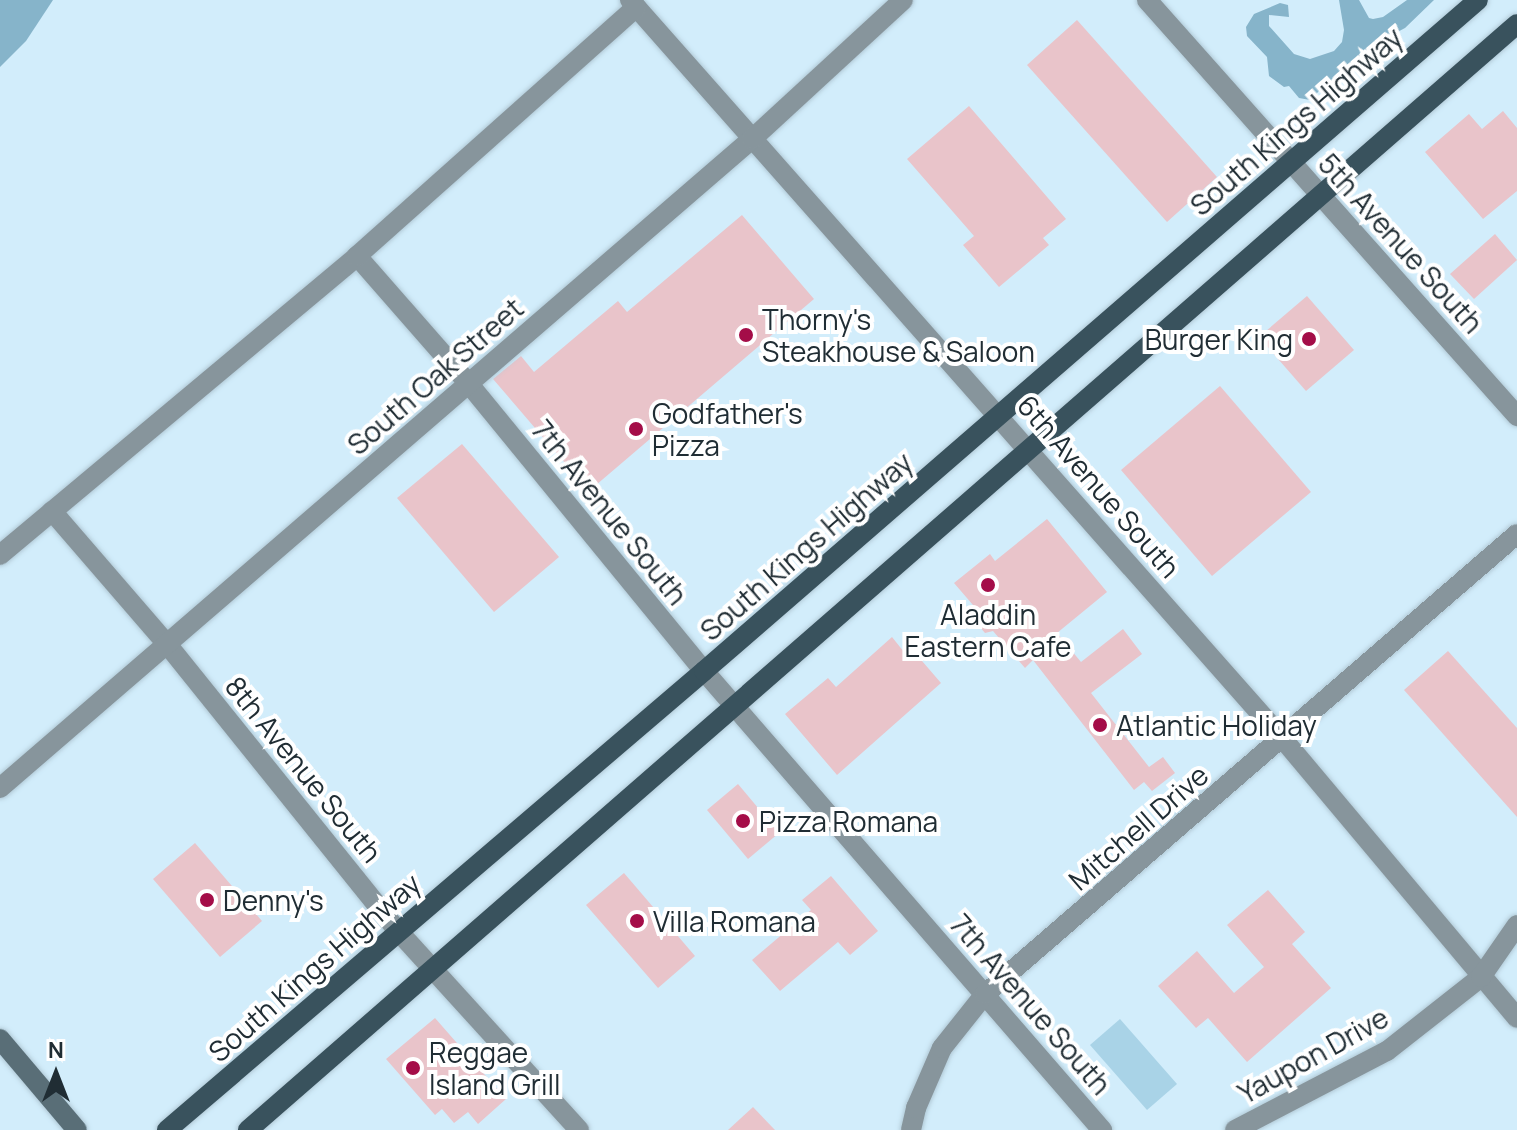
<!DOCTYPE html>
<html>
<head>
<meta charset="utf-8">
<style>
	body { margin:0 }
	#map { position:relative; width:1517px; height:1130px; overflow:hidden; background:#d2edfb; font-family:Manrope,sans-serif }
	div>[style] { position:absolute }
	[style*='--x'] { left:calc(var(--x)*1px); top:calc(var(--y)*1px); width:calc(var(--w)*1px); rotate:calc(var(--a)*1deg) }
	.green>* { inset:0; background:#a9d3e7 }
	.water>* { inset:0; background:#86b4ca }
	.building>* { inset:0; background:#e9c4ca }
	.roads { filter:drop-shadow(0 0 2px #b2cad7) drop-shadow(0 0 2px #b2cad7) }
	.street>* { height:20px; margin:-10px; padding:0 10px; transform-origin:10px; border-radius:10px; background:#87959c }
	.secondary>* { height:20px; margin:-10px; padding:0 10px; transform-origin:10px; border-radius:10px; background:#596e77 }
	.primary>* { height:20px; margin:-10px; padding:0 10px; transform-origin:10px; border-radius:10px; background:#39525d }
	.dots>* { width:22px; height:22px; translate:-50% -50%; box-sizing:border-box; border:4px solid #fff; border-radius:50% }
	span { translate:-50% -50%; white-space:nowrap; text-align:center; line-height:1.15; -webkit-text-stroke:8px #fff; paint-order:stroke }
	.street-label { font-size:28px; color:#202d34 }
	.poi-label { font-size:28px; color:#202d34 }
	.left { translate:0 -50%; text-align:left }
	.right { translate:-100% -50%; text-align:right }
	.north { position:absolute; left:16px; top:1034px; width:80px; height:80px; -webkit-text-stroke:6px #fff; paint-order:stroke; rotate:0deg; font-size:22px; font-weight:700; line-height:32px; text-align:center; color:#202d34 }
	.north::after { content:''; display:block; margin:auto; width:28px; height:36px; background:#202d34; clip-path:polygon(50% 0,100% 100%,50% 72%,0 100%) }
</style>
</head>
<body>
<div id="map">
	<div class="green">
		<div style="clip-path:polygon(1120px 1019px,1177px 1084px,1147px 1110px,1090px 1045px)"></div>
	</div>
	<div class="water">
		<div style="clip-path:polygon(0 0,53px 0,26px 41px,0 67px)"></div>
		<div style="clip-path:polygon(1339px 0,1359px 0,1369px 18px,1373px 19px,1383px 17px,1407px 0,1434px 0,1405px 28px,1375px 44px,1363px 62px,1343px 79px,1325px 85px,1310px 100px,1299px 98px,1289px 86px,1284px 87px,1269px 76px,1267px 57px,1247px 36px,1246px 27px,1254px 14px,1280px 3px,1288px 5px,1289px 17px,1269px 15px,1269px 26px,1294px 54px,1310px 59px,1334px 51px,1342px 42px,1344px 30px)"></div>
	</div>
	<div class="building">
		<div style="clip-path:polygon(1077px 20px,1217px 177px,1167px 222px,1027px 65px)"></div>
		<div style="clip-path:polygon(969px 106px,1066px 219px,1043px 238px,1049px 245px,999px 287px,963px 245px,974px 236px,907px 159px)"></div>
		<div style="clip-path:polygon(1503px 111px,1517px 128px,1517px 191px,1483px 219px,1425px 152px,1469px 114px,1482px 129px)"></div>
		<div style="clip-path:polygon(742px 215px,814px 299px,589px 491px,493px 379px,521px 356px,534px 372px,618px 301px,627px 312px)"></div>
		<div style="clip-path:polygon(1495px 234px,1517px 260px,1474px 299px,1450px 274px)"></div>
		<div style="clip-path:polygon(1307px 296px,1354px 350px,1306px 391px,1259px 337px)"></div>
		<div style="clip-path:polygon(1220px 386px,1311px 492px,1212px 576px,1121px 470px)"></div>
		<div style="clip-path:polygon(462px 444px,559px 557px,494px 612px,397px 498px)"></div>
		<div style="clip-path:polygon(1047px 519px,1107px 592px,1057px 633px,1081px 662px,1123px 629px,1142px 654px,1091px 693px,1149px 767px,1163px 757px,1175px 773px,1152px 791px,1144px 782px,1134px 790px,1033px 660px,1025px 668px,993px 631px,985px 633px,972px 618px,979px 612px,954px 583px,990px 554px,995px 561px)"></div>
		<div style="clip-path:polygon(892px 637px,904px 652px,910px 647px,941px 683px,837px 775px,785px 714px,828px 678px,836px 687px)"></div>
		<div style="clip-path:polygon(1448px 651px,1517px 728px,1517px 817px,1404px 690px)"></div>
		<div style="clip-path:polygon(738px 784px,779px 833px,748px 859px,707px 810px)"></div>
		<div style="clip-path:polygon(195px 843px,262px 921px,220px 957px,153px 879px)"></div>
		<div style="clip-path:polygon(624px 873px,695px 956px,658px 988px,586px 905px)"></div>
		<div style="clip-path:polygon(831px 876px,878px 931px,850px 955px,838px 942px,780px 991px,752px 960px,811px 910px,802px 900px)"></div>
		<div style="clip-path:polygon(1268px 890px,1305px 932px,1292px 944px,1331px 988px,1247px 1062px,1208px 1018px,1196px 1028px,1158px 986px,1197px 951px,1234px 993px,1264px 967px,1227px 925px)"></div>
		<div style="clip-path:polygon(435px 1018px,506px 1099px,478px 1124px,468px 1112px,454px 1123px,442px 1109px,435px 1115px,386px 1059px)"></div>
		<div style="clip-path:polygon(753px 1107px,775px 1130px,728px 1130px)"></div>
	</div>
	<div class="roads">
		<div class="street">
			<div style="--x:630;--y:0;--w:986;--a:48.54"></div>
			<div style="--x:1283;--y:739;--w:364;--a:50"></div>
			<div style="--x:1147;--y:0;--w:557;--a:48.35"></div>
			<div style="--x:357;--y:256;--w:170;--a:48.8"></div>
			<div style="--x:469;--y:384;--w:371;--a:50.7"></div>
			<div style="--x:704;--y:671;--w:608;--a:49.07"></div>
			<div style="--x:52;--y:511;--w:176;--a:49.2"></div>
			<div style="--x:167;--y:644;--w:368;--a:51.2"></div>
			<div style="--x:398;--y:931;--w:269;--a:47.7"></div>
			<div style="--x:0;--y:555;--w:466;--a:-39.9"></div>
			<div style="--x:357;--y:256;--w:374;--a:-41.7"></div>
			<div style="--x:0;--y:788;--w:993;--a:-40.8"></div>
			<div style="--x:752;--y:139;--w:205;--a:-42.6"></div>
			<div style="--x:911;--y:1130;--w:23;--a:-77"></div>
			<div style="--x:916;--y:1108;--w:65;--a:-66.6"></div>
			<div style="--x:942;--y:1048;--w:69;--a:-51.5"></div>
			<div style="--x:985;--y:994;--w:703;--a:-40.85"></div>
			<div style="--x:1235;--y:1130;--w:171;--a:-27.5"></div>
			<div style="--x:1387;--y:1051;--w:120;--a:-38.2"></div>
			<div style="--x:1481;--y:977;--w:63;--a:-55.3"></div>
		</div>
		<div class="secondary">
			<div style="--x:0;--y:1039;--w:119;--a:49.8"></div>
		</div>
		<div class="primary">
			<div style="--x:167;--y:1130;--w:706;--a:-40.52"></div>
			<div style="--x:704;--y:671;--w:1024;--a:-40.92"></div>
			<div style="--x:248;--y:1130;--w:1683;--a:-41.07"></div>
		</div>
	</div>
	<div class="dots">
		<div style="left:746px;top:335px;background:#a40d48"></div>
		<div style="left:1309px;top:339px;background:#a40d48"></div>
		<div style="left:636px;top:429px;background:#a40d48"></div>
		<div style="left:988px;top:585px;background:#a40d48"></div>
		<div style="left:1100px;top:725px;background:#a40d48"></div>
		<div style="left:743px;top:821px;background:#a40d48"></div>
		<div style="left:207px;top:900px;background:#a40d48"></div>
		<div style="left:637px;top:921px;background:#a40d48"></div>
		<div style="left:413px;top:1068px;background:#a40d48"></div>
	</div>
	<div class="street-label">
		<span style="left:1296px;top:121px;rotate:-41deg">South Kings Highway</span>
		<span style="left:1401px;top:243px;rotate:48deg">5th Avenue South</span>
		<span style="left:435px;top:376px;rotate:-41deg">South Oak Street</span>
		<span style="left:1099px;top:486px;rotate:49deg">6th Avenue South</span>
		<span style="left:610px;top:512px;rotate:51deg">7th Avenue South</span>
		<span style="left:806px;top:546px;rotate:-41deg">South Kings Highway</span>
		<span style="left:304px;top:769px;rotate:51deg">8th Avenue South</span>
		<span style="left:1138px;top:827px;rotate:-41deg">Mitchell Drive</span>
		<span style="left:314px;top:967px;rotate:-41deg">South Kings Highway</span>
		<span style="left:1031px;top:1004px;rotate:49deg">7th Avenue South</span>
		<span style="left:1313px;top:1055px;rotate:-29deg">Yaupon Drive</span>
	</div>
	<div class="poi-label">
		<span class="left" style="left:762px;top:335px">Thorny's<br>Steakhouse &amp; Saloon</span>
		<span class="right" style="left:1293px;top:339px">Burger King</span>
		<span class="left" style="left:652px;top:429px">Godfather's<br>Pizza</span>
		<span style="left:988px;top:630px">Aladdin<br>Eastern Cafe</span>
		<span class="left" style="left:1116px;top:725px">Atlantic Holiday</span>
		<span class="left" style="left:759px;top:821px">Pizza Romana</span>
		<span class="left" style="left:223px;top:900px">Denny's</span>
		<span class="left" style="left:653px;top:921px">Villa Romana</span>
		<span class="left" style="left:429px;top:1068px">Reggae<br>Island Grill</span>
	</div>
	<div class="north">N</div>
</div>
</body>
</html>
